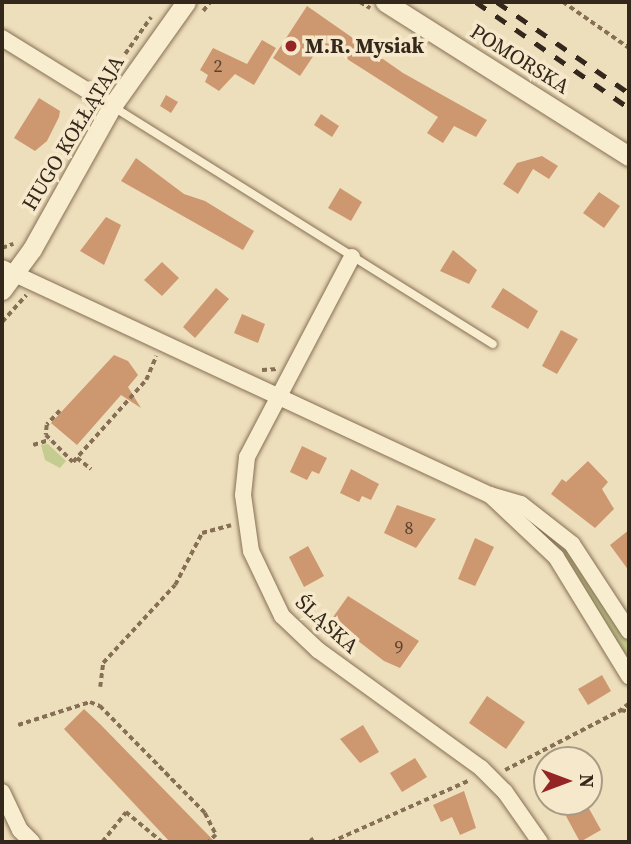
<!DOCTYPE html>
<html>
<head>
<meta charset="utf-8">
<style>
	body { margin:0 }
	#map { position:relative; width:631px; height:844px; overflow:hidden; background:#eedfbc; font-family:"Source Serif 4",serif }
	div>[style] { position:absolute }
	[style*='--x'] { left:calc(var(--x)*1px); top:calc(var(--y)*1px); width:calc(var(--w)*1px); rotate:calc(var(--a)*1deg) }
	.green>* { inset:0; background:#c5cc90 }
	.building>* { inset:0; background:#cd9770 }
	.path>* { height:3.5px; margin-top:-1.75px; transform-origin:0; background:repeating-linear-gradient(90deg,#866f55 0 5px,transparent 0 8.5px) }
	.roads { filter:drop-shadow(0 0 2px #866f55) drop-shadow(0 0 2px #866f55) }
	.service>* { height:8px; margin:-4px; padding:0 4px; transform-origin:4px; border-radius:4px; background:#f9edcf }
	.minor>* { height:16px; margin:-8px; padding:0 8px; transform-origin:8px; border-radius:8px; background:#f9edcf }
	.tertiary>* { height:19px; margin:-9.5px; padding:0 9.5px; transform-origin:9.5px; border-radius:9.5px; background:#f9edcf }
	.rail>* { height:5px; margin-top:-2.5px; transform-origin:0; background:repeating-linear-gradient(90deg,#34271b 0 12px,transparent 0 24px) }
	.dots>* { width:19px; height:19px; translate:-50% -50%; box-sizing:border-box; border:4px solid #f6e9cb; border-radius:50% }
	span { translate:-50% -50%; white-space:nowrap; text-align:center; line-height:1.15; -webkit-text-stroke:7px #f6e9cb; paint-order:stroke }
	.number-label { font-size:18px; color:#5a4330 }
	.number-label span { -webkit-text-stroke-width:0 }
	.poi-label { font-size:21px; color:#34271b; font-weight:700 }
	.left { translate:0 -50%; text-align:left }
	.street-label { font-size:21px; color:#34271b }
	.frame { position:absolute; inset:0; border:4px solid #34271b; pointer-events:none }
	.north { position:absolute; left:533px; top:746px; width:70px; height:70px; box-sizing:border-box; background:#f6e9cb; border:2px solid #a89b85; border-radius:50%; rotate:90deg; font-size:19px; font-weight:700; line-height:28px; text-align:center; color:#34271b }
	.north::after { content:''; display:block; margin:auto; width:24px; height:32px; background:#952425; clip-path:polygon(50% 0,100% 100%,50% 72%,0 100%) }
</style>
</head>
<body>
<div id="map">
	<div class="green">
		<div style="clip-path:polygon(48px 444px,66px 461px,60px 468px,45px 460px,41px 445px)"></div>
		<div style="clip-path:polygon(516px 506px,557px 537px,615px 617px,629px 642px,629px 666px)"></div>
	</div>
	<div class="building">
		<div style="clip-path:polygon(307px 6px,403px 73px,487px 120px,476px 137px,454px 126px,443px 143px,427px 133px,438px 117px,322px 43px,300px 76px,273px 58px)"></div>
		<div style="clip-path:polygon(262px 40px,276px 48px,254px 85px,235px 74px,219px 91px,205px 82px,208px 75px,200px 70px,213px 48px,247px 64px)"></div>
		<div style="clip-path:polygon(166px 95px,178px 102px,171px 113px,160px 106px)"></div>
		<div style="clip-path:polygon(39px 98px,60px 111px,59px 117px,47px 141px,35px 151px,14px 138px)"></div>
		<div style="clip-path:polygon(321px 114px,339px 126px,332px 137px,314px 125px)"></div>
		<div style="clip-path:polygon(542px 156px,558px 166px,549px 179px,533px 169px,518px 194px,503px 184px,517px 163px)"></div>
		<div style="clip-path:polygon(136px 158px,184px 194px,205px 201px,254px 231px,243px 250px,121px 181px)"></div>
		<div style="clip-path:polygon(340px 188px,362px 202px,351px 221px,328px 208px)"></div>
		<div style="clip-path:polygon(599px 192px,620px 206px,604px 228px,583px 213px)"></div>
		<div style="clip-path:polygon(106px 217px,121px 225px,104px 265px,80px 251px)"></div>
		<div style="clip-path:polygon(453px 250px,477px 270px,469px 284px,440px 271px)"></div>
		<div style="clip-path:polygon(162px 262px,179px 278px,162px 296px,144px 280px)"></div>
		<div style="clip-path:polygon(216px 288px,229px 299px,195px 338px,183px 327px)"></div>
		<div style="clip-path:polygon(503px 288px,538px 311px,528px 329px,491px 307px)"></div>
		<div style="clip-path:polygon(242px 314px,265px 324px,258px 343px,234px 333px)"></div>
		<div style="clip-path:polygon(561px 330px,578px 339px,557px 374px,542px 366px)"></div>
		<div style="clip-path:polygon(114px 355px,128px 361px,138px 375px,128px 387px,141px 408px,121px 395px,77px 445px,51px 423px)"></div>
		<div style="clip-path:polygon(302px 446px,327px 458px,319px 474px,312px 471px,307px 480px,290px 472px)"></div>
		<div style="clip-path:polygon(588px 461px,608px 482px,602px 489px,614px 509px,595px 528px,551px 494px,562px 479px,566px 482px)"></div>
		<div style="clip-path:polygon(351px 469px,379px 484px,371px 500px,362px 496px,359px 502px,340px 493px)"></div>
		<div style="clip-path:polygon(397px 505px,436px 519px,416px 548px,384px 533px)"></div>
		<div style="clip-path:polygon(629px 530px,629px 571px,610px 545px)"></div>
		<div style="clip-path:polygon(475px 538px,494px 547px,475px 586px,458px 579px)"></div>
		<div style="clip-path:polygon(308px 546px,324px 576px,304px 587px,289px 557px)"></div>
		<div style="clip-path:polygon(348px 596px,419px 641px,400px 668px,384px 661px,331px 620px)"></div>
		<div style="clip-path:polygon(602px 675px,611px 691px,588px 705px,578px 689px)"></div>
		<div style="clip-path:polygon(487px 696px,525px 722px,506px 749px,469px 723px)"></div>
		<div style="clip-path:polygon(84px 709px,101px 725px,215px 842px,170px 842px,64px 729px)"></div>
		<div style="clip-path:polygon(363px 725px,379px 752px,360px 763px,340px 739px)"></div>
		<div style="clip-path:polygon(415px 758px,427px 777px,402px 792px,390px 773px)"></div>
		<div style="clip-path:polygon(464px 791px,476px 828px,460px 835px,452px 817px,441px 822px,433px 805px)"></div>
		<div style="clip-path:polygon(587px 805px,601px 830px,580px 842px,566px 816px)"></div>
	</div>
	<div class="path">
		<div style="--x:360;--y:2;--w:12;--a:31"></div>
		<div style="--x:563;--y:2;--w:80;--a:34.9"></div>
		<div style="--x:203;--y:11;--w:11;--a:-52"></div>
		<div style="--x:125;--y:54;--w:45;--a:-54.9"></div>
		<div style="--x:2;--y:248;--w:12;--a:-20"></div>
		<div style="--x:2;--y:322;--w:36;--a:-48"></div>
		<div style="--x:262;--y:370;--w:16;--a:-4"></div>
		<div style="--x:60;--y:411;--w:19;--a:133"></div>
		<div style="--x:47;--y:425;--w:10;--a:96"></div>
		<div style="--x:46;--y:435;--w:38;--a:45"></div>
		<div style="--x:73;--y:462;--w:110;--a:-48.3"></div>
		<div style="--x:146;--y:380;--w:26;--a:-67"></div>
		<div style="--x:33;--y:445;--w:17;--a:-17"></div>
		<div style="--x:77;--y:458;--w:18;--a:38"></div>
		<div style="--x:100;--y:687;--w:24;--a:-83"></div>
		<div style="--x:103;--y:663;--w:106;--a:-47.3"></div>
		<div style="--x:175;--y:585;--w:59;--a:-62.6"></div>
		<div style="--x:202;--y:533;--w:30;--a:-15"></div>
		<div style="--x:629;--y:704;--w:10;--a:143"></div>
		<div style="--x:621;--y:710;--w:8;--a:14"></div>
		<div style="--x:18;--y:725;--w:76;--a:-17.7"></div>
		<div style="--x:90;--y:702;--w:11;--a:22"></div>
		<div style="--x:100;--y:706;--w:150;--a:45.5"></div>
		<div style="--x:205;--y:813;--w:25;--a:63"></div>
		<div style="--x:216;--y:835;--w:10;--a:135"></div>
		<div style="--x:505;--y:770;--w:131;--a:-27.3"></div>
		<div style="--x:311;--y:838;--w:4;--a:63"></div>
		<div style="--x:102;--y:842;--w:38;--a:-51"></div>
		<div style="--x:126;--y:812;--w:47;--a:39.8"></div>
		<div style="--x:331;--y:842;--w:152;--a:-24"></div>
	</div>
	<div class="roads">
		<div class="service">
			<div style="--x:112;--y:106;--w:449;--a:32"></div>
		</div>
		<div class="minor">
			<div style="--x:2;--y:38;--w:129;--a:31.7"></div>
			<div style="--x:352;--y:257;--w:226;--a:117.7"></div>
			<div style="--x:247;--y:457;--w:38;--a:96"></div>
			<div style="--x:243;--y:495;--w:57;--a:81.9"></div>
			<div style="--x:251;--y:551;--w:72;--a:64.5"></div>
			<div style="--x:282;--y:616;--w:50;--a:43.4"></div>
			<div style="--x:318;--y:650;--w:201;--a:35.9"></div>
			<div style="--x:481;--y:768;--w:34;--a:45"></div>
			<div style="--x:505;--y:792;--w:61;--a:55"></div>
			<div style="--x:2;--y:268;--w:538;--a:24.95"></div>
			<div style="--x:490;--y:495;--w:32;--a:16"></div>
			<div style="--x:521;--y:504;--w:65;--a:38.1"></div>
			<div style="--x:572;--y:544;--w:104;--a:56.8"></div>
			<div style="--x:490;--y:495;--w:91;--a:43.2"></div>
			<div style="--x:556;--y:557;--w:140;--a:58.5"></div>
			<div style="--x:2;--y:792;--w:42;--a:64.7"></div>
			<div style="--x:20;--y:830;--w:17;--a:45"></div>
		</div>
		<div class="tertiary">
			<div style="--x:385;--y:2;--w:289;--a:32.3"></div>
			<div style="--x:2;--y:290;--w:51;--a:-53.8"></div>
			<div style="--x:32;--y:249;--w:164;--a:-60.8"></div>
			<div style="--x:112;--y:106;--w:128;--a:-54.6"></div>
		</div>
	</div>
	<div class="rail">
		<div style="--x:476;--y:2;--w:186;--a:34.7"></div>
		<div style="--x:497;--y:2;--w:160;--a:34.6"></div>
	</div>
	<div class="dots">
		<div style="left:291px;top:46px;background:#952425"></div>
	</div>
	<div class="number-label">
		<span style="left:218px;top:66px">2</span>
		<span style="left:409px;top:528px">8</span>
		<span style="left:399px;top:647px">9</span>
	</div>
	<div class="poi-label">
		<span class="left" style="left:305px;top:46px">M.R. Mysiak</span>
	</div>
	<div class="street-label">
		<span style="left:520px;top:59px;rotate:32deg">POMORSKA</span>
		<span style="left:73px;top:133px;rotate:-59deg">HUGO KOŁŁĄTAJA</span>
		<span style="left:327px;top:624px;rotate:42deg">ŚLĄSKA</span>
	</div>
	<div class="frame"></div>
	<div class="north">N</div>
</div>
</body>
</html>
